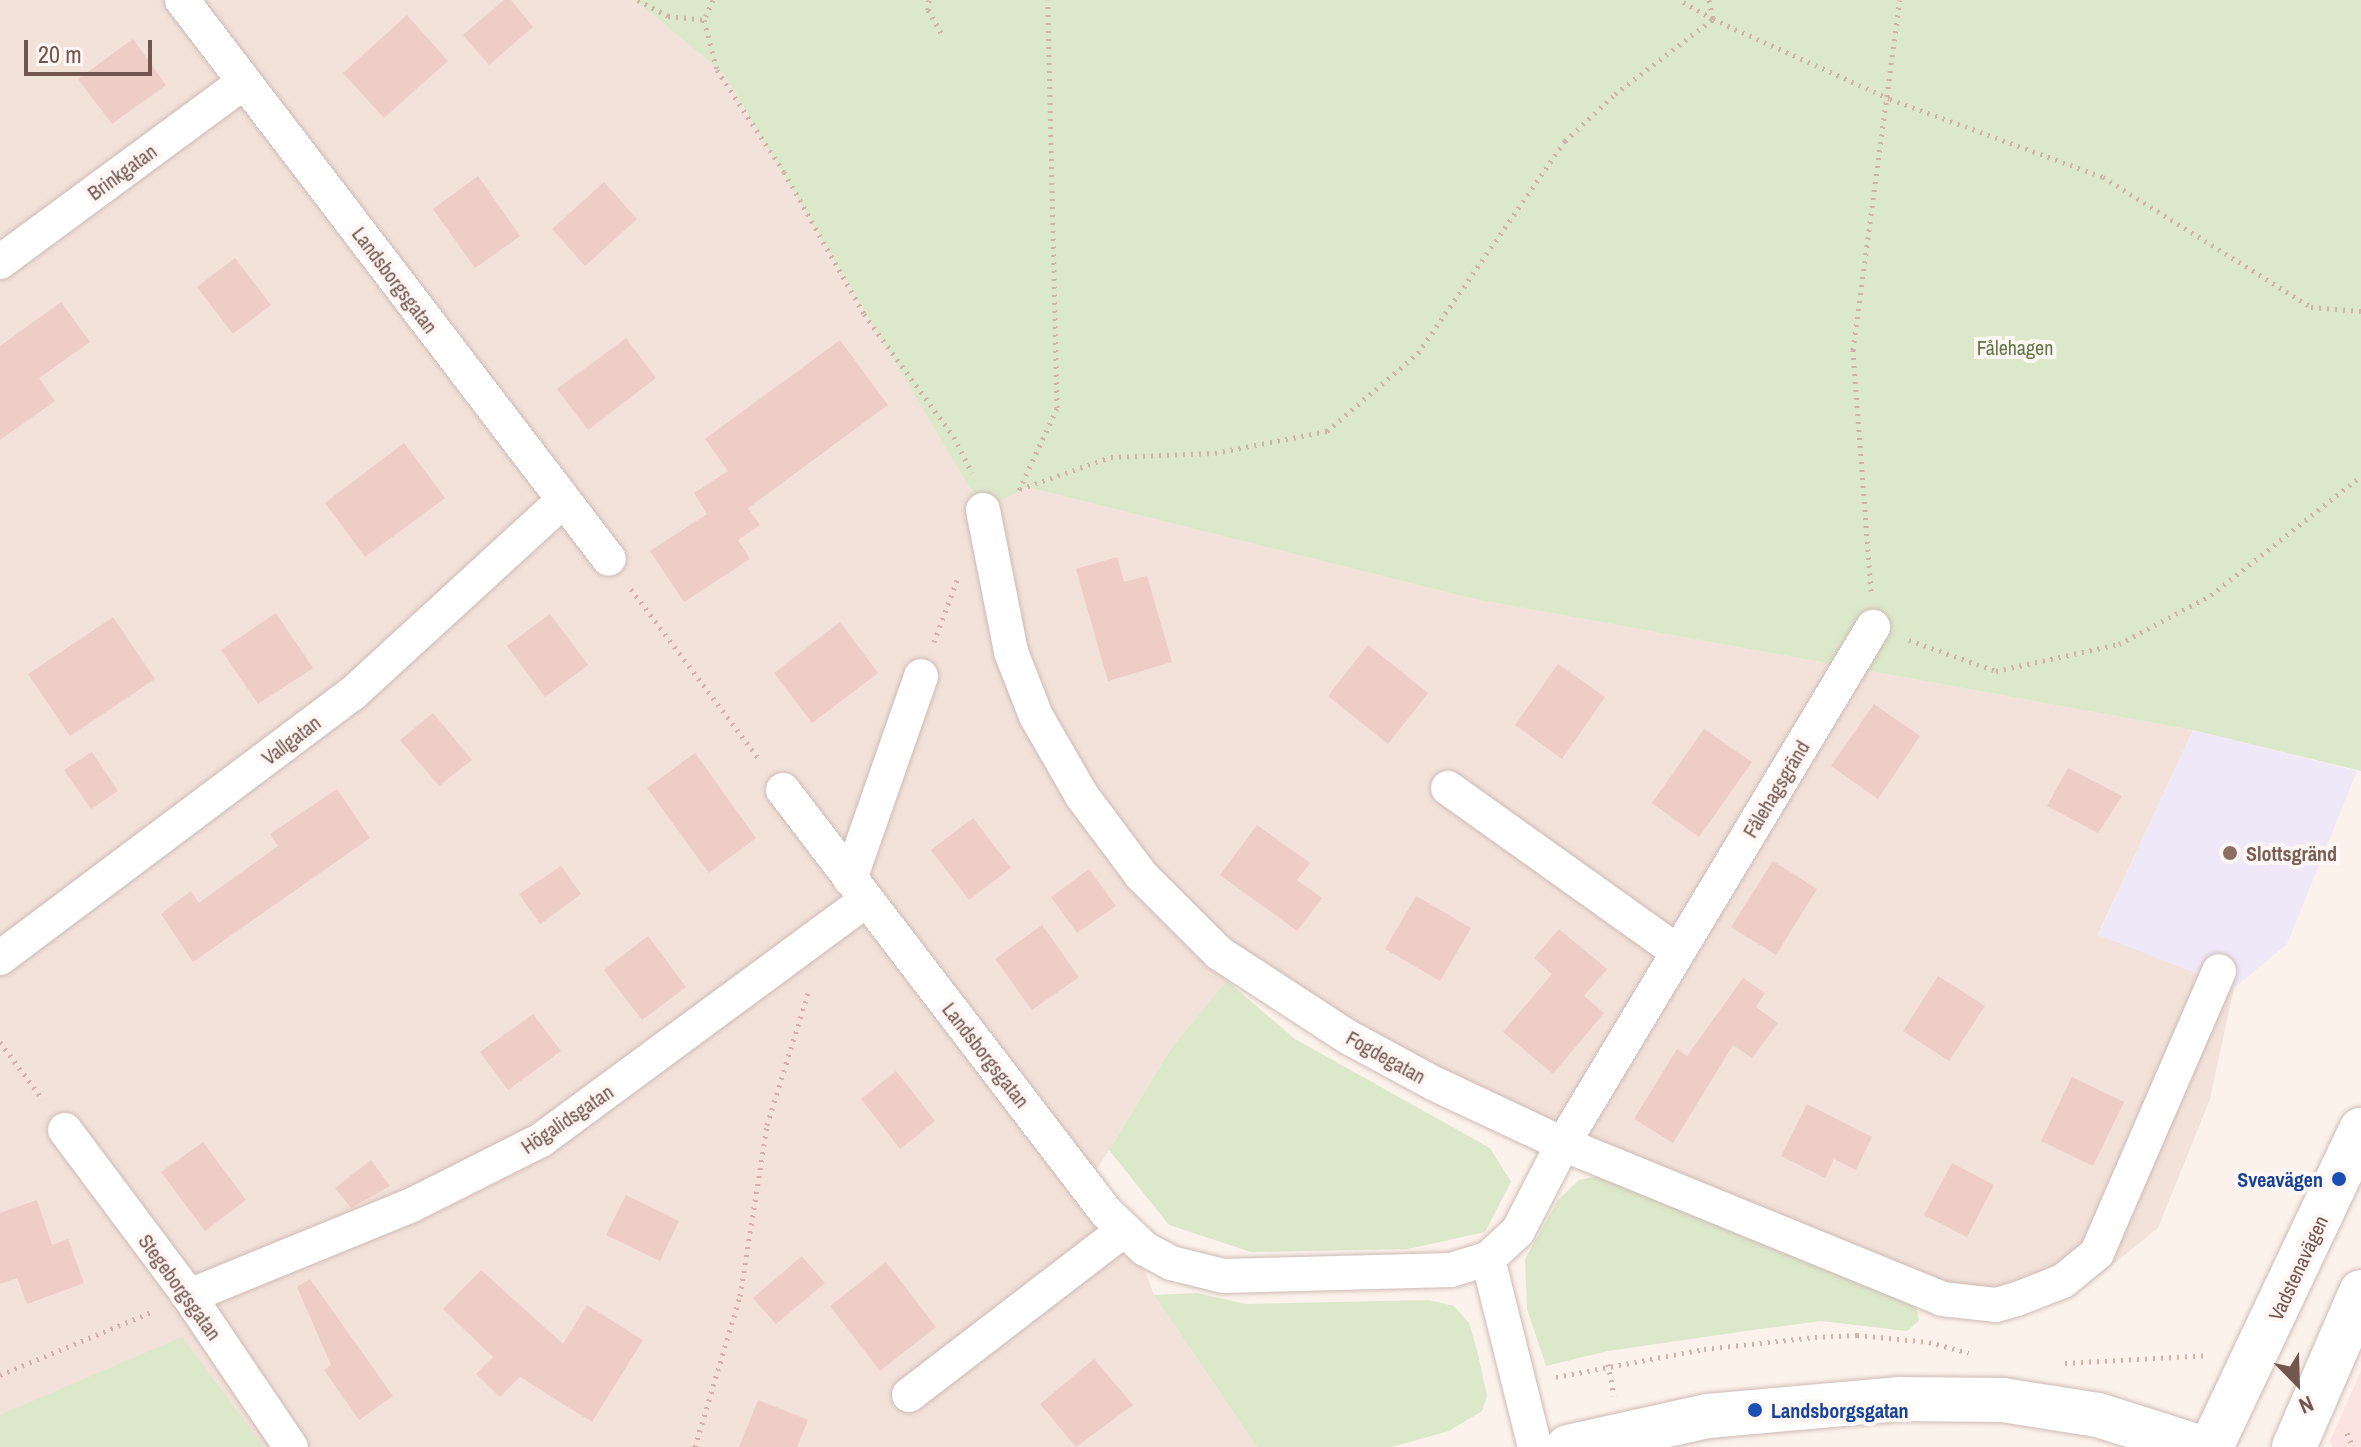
<!DOCTYPE html>
<html>
<head>
<meta charset="utf-8">
<style>
	body { margin:0 }
	#map { position:relative; width:2361px; height:1447px; overflow:hidden; background:#fbf2eb; font-family:"Archivo Narrow",sans-serif }
	div>[style] { position:absolute }
	[style*='--x'] { left:calc(var(--x)*1px); top:calc(var(--y)*1px); width:calc(var(--w)*1px); rotate:calc(var(--a)*1deg) }
	.residential>* { inset:0; background:#f2e2da }
	.commercial>* { inset:0; background:#fae3e0 }
	.education>* { inset:0; background:#eee8f8 }
	.green>* { inset:0; background:#dce8ca }
	.building>* { inset:0; background:#eecdc6 }
	.path>* { height:5px; margin-top:-2.5px; transform-origin:0; background:repeating-linear-gradient(90deg,#d3b0a8 0 2px,transparent 0 8px) }
	.roads { filter:drop-shadow(0 0 2px #cebab4) drop-shadow(0 0 2px #cebab4) }
	.street>* { height:34px; margin:-17px; padding:0 17px; transform-origin:17px; border-radius:17px; background:#fff }
	.secondary>* { height:44px; margin:-22px; padding:0 22px; transform-origin:22px; border-radius:22px; background:#fff }
	.dots>* { width:22px; height:22px; translate:-50% -50%; box-sizing:border-box; border:4px solid #fef6f2; border-radius:50% }
	span { translate:-50% -50%; white-space:nowrap; text-align:center; line-height:1.15; -webkit-text-stroke:8px #fef6f2; paint-order:stroke }
	.street-label { font-size:20px; color:#745650 }
	.park-label { font-size:20px; color:#607849 }
	.education-label { font-size:20px; color:#785e54; font-weight:700 }
	.left { translate:0 -50%; text-align:left }
	.transit-label { font-size:20px; color:#164399; font-weight:700 }
	.right { translate:-100% -50%; text-align:right }
	.north { position:absolute; left:2257px; top:1343px; width:80px; height:80px; -webkit-text-stroke:6px #fef6f2; paint-order:stroke; rotate:157deg; font-size:22px; font-weight:700; line-height:32px; text-align:center; color:#745650 }
	.north::after { content:''; display:block; margin:auto; width:28px; height:36px; background:#745650; clip-path:polygon(50% 0,100% 100%,50% 72%,0 100%) }
	.scale { position:absolute; left:24px; top:40px; width:128px; height:36px; box-sizing:border-box; border:4px solid #745650; border-top:0; padding-left:10px; font-size:24px; line-height:28px; white-space:nowrap; color:#745650; -webkit-text-stroke:6px #fef6f2; paint-order:stroke }
</style>
</head>
<body>
<div id="map">
	<div class="residential">
		<div style="clip-path:polygon(0 0,635px 0,724px 74px,983px 509px,1027px 487px,1469px 598px,2193px 730px,2098px 934px,2234px 988px,2210px 1099px,2158px 1228px,2085px 1287px,1939px 1302px,1813px 1254px,1239px 968px,1172px 1047px,1091px 1179px,1132px 1236px,1154px 1295px,1257px 1447px,0 1447px)"></div>
	</div>
	<div class="commercial">
		<div style="clip-path:polygon(2361px 1371px,2361px 1447px,2333px 1447px,2330px 1441px)"></div>
	</div>
	<div class="education">
		<div style="clip-path:polygon(2193px 730px,2357px 771px,2287px 944px,2234px 988px,2098px 935px)"></div>
	</div>
	<div class="green">
		<div style="clip-path:polygon(635px 0,2361px 0,2361px 771px,2193px 730px,1469px 598px,1027px 487px,983px 510px,724px 74px)"></div>
		<div style="clip-path:polygon(1227px 981px,1295px 1039px,1490px 1148px,1511px 1182px,1485px 1232px,1408px 1249px,1251px 1252px,1169px 1225px,1109px 1150px,1172px 1047px)"></div>
		<div style="clip-path:polygon(1598px 1176px,1916px 1305px,1919px 1321px,1907px 1331px,1821px 1321px,1753px 1330px,1608px 1351px,1546px 1366px,1527px 1309px,1525px 1259px,1558px 1200px,1579px 1180px)"></div>
		<div style="clip-path:polygon(1197px 1293px,1246px 1304px,1429px 1300px,1454px 1306px,1469px 1323px,1478px 1354px,1487px 1396px,1482px 1411px,1449px 1431px,1392px 1447px,1257px 1447px,1154px 1295px)"></div>
		<div style="clip-path:polygon(182px 1337px,264px 1447px,0 1447px,0 1415px)"></div>
	</div>
	<div class="building">
		<div style="clip-path:polygon(504px 0,511px 0,533px 27px,489px 65px,463px 35px)"></div>
		<div style="clip-path:polygon(407px 15px,448px 61px,384px 118px,343px 73px)"></div>
		<div style="clip-path:polygon(133px 39px,166px 85px,112px 124px,78px 79px)"></div>
		<div style="clip-path:polygon(478px 176px,520px 236px,475px 268px,433px 209px)"></div>
		<div style="clip-path:polygon(604px 182px,637px 219px,585px 266px,552px 229px)"></div>
		<div style="clip-path:polygon(235px 258px,271px 305px,233px 334px,197px 287px)"></div>
		<div style="clip-path:polygon(61px 302px,90px 342px,39px 378px,55px 401px,0 440px,0 346px)"></div>
		<div style="clip-path:polygon(626px 338px,656px 378px,588px 430px,557px 389px)"></div>
		<div style="clip-path:polygon(840px 340px,888px 405px,748px 508px,760px 525px,738px 540px,750px 559px,684px 602px,650px 551px,707px 514px,694px 493px,728px 471px,705px 439px)"></div>
		<div style="clip-path:polygon(404px 443px,445px 498px,365px 557px,325px 503px)"></div>
		<div style="clip-path:polygon(1117px 557px,1124px 582px,1147px 576px,1172px 662px,1108px 681px,1076px 569px)"></div>
		<div style="clip-path:polygon(276px 613px,313px 668px,258px 704px,221px 650px)"></div>
		<div style="clip-path:polygon(550px 614px,588px 665px,545px 697px,507px 646px)"></div>
		<div style="clip-path:polygon(113px 617px,155px 679px,70px 736px,28px 674px)"></div>
		<div style="clip-path:polygon(840px 622px,878px 673px,812px 723px,774px 673px)"></div>
		<div style="clip-path:polygon(1368px 645px,1428px 693px,1388px 744px,1328px 696px)"></div>
		<div style="clip-path:polygon(1558px 664px,1605px 697px,1562px 759px,1515px 725px)"></div>
		<div style="clip-path:polygon(1874px 704px,1920px 736px,1878px 799px,1831px 766px)"></div>
		<div style="clip-path:polygon(433px 713px,472px 760px,439px 786px,400px 740px)"></div>
		<div style="clip-path:polygon(1704px 729px,1752px 762px,1699px 837px,1652px 803px)"></div>
		<div style="clip-path:polygon(92px 752px,118px 791px,91px 809px,64px 770px)"></div>
		<div style="clip-path:polygon(695px 753px,756px 838px,709px 873px,647px 788px)"></div>
		<div style="clip-path:polygon(2068px 768px,2122px 796px,2098px 833px,2047px 806px)"></div>
		<div style="clip-path:polygon(337px 789px,370px 838px,193px 962px,161px 914px,191px 891px,199px 903px,278px 846px,270px 834px)"></div>
		<div style="clip-path:polygon(973px 818px,1011px 868px,969px 900px,931px 850px)"></div>
		<div style="clip-path:polygon(1257px 825px,1310px 863px,1297px 880px,1322px 898px,1297px 931px,1220px 875px)"></div>
		<div style="clip-path:polygon(1773px 861px,1817px 889px,1776px 955px,1731px 927px)"></div>
		<div style="clip-path:polygon(561px 866px,581px 894px,540px 924px,519px 894px)"></div>
		<div style="clip-path:polygon(1089px 869px,1116px 906px,1077px 933px,1051px 897px)"></div>
		<div style="clip-path:polygon(1416px 896px,1471px 928px,1440px 981px,1385px 949px)"></div>
		<div style="clip-path:polygon(1042px 925px,1079px 977px,1032px 1010px,995px 959px)"></div>
		<div style="clip-path:polygon(1559px 929px,1607px 969px,1584px 996px,1604px 1013px,1553px 1074px,1503px 1032px,1552px 974px,1534px 958px)"></div>
		<div style="clip-path:polygon(648px 936px,686px 987px,642px 1020px,604px 970px)"></div>
		<div style="clip-path:polygon(1938px 976px,1985px 1006px,1949px 1061px,1903px 1031px)"></div>
		<div style="clip-path:polygon(1743px 978px,1765px 993px,1756px 1007px,1778px 1023px,1752px 1058px,1733px 1045px,1673px 1143px,1634px 1119px,1677px 1049px,1687px 1056px)"></div>
		<div style="clip-path:polygon(533px 1014px,561px 1051px,508px 1090px,480px 1052px)"></div>
		<div style="clip-path:polygon(896px 1071px,935px 1121px,900px 1149px,861px 1099px)"></div>
		<div style="clip-path:polygon(2072px 1077px,2124px 1102px,2093px 1166px,2041px 1141px)"></div>
		<div style="clip-path:polygon(1807px 1104px,1872px 1137px,1856px 1170px,1834px 1159px,1825px 1178px,1781px 1156px)"></div>
		<div style="clip-path:polygon(203px 1142px,246px 1200px,205px 1231px,161px 1172px)"></div>
		<div style="clip-path:polygon(371px 1160px,390px 1186px,351px 1208px,335px 1188px)"></div>
		<div style="clip-path:polygon(1952px 1163px,1994px 1185px,1967px 1237px,1924px 1215px)"></div>
		<div style="clip-path:polygon(626px 1195px,679px 1221px,660px 1261px,606px 1235px)"></div>
		<div style="clip-path:polygon(37px 1200px,52px 1245px,68px 1239px,84px 1283px,27px 1304px,17px 1278px,0 1284px,0 1213px)"></div>
		<div style="clip-path:polygon(802px 1256px,825px 1283px,776px 1324px,753px 1298px)"></div>
		<div style="clip-path:polygon(886px 1262px,936px 1327px,880px 1371px,830px 1306px)"></div>
		<div style="clip-path:polygon(481px 1270px,563px 1344px,587px 1305px,643px 1340px,592px 1422px,520px 1377px,500px 1397px,476px 1374px,493px 1357px,443px 1309px)"></div>
		<div style="clip-path:polygon(310px 1279px,393px 1396px,359px 1420px,324px 1370px,331px 1365px,297px 1287px)"></div>
		<div style="clip-path:polygon(1094px 1359px,1133px 1405px,1076px 1447px,1040px 1404px)"></div>
		<div style="clip-path:polygon(758px 1400px,808px 1420px,797px 1447px,739px 1447px)"></div>
	</div>
	<div class="path">
		<div style="--x:638;--y:0;--w:34;--a:28"></div>
		<div style="--x:668;--y:16;--w:36;--a:6"></div>
		<div style="--x:713;--y:0;--w:22;--a:114"></div>
		<div style="--x:704;--y:20;--w:52;--a:75.4"></div>
		<div style="--x:717;--y:70;--w:122;--a:56.7"></div>
		<div style="--x:784;--y:172;--w:163;--a:60.6"></div>
		<div style="--x:864;--y:314;--w:152;--a:53.8"></div>
		<div style="--x:954;--y:437;--w:40;--a:63.4"></div>
		<div style="--x:929;--y:0;--w:10;--a:96"></div>
		<div style="--x:928;--y:10;--w:28;--a:60"></div>
		<div style="--x:1709;--y:0;--w:19;--a:78"></div>
		<div style="--x:1713;--y:19;--w:194;--a:24.3"></div>
		<div style="--x:1890;--y:99;--w:227;--a:20.1"></div>
		<div style="--x:2103;--y:177;--w:245;--a:32"></div>
		<div style="--x:2311;--y:307;--w:50;--a:4.6"></div>
		<div style="--x:1020;--y:489;--w:96;--a:-19.4"></div>
		<div style="--x:1111;--y:457;--w:104;--a:-2.2"></div>
		<div style="--x:1215;--y:453;--w:114;--a:-11.1"></div>
		<div style="--x:1327;--y:431;--w:120;--a:-40.6"></div>
		<div style="--x:1418;--y:353;--w:258;--a:-55.3"></div>
		<div style="--x:1565;--y:141;--w:69;--a:-43.2"></div>
		<div style="--x:1615;--y:94;--w:123;--a:-37.4"></div>
		<div style="--x:1713;--y:19;--w:38;--a:-150"></div>
		<div style="--x:1019;--y:490;--w:90;--a:-65.1"></div>
		<div style="--x:1057;--y:408;--w:408;--a:-91.3"></div>
		<div style="--x:631;--y:589;--w:214;--a:53"></div>
		<div style="--x:1871;--y:591;--w:242;--a:-94.3"></div>
		<div style="--x:1853;--y:350;--w:353;--a:-82.4"></div>
		<div style="--x:1909;--y:640;--w:92;--a:19.6"></div>
		<div style="--x:1996;--y:671;--w:126;--a:-12.4"></div>
		<div style="--x:2119;--y:644;--w:104;--a:-28"></div>
		<div style="--x:2211;--y:595;--w:191;--a:-38.4"></div>
		<div style="--x:934;--y:642;--w:66;--a:-69.6"></div>
		<div style="--x:0;--y:1042;--w:72;--a:53.4"></div>
		<div style="--x:2065;--y:1363;--w:141;--a:-3.2"></div>
		<div style="--x:1608;--y:1364;--w:32;--a:79"></div>
		<div style="--x:0;--y:1375;--w:167;--a:-22.6"></div>
		<div style="--x:1556;--y:1377;--w:151;--a:-10.7"></div>
		<div style="--x:1704;--y:1349;--w:112;--a:-6.2"></div>
		<div style="--x:1815;--y:1337;--w:42;--a:-2.7"></div>
		<div style="--x:1857;--y:1335;--w:72;--a:5.6"></div>
		<div style="--x:1929;--y:1342;--w:41;--a:15.4"></div>
		<div style="--x:2347;--y:1433;--w:15;--a:67"></div>
		<div style="--x:695;--y:1447;--w:158;--a:-73.4"></div>
		<div style="--x:740;--y:1296;--w:173;--a:-81"></div>
		<div style="--x:767;--y:1125;--w:138;--a:-72.7"></div>
	</div>
	<div class="roads">
		<div class="street">
			<div style="--x:182;--y:0;--w:703;--a:52.63"></div>
			<div style="--x:0;--y:262;--w:303;--a:-36.4"></div>
			<div style="--x:983;--y:510;--w:145;--a:78.8"></div>
			<div style="--x:1011;--y:652;--w:69;--a:68.7"></div>
			<div style="--x:1036;--y:716;--w:92;--a:60.1"></div>
			<div style="--x:1082;--y:796;--w:99;--a:53.2"></div>
			<div style="--x:1141;--y:875;--w:110;--a:45"></div>
			<div style="--x:1219;--y:953;--w:154;--a:33.1"></div>
			<div style="--x:1348;--y:1037;--w:99;--a:28.4"></div>
			<div style="--x:1435;--y:1084;--w:141;--a:25.1"></div>
			<div style="--x:1563;--y:1144;--w:409;--a:22.2"></div>
			<div style="--x:1942;--y:1299;--w:54;--a:6.3"></div>
			<div style="--x:1996;--y:1305;--w:22;--a:-16"></div>
			<div style="--x:2017;--y:1299;--w:49;--a:-21.4"></div>
			<div style="--x:2063;--y:1281;--w:44;--a:-39.5"></div>
			<div style="--x:2097;--y:1253;--w:307;--a:-66.6"></div>
			<div style="--x:1448;--y:788;--w:282;--a:35.5"></div>
			<div style="--x:783;--y:790;--w:531;--a:52.57"></div>
			<div style="--x:1106;--y:1212;--w:54;--a:43.5"></div>
			<div style="--x:1145;--y:1249;--w:30;--a:28"></div>
			<div style="--x:1171;--y:1263;--w:54;--a:14"></div>
			<div style="--x:1223;--y:1276;--w:228;--a:-1.5"></div>
			<div style="--x:1451;--y:1270;--w:39;--a:-17"></div>
			<div style="--x:1488;--y:1259;--w:41;--a:-43"></div>
			<div style="--x:1518;--y:1231;--w:98;--a:-62.7"></div>
			<div style="--x:1563;--y:1144;--w:603;--a:-59.05"></div>
			<div style="--x:850;--y:879;--w:215;--a:-70.7"></div>
			<div style="--x:0;--y:958;--w:440;--a:-36.9"></div>
			<div style="--x:352;--y:694;--w:287;--a:-42.5"></div>
			<div style="--x:65;--y:1130;--w:207;--a:53.2"></div>
			<div style="--x:189;--y:1296;--w:182;--a:56"></div>
			<div style="--x:1488;--y:1259;--w:194;--a:76"></div>
			<div style="--x:189;--y:1296;--w:241;--a:-22.2"></div>
			<div style="--x:412;--y:1205;--w:144;--a:-26.7"></div>
			<div style="--x:541;--y:1140;--w:404;--a:-36.4"></div>
			<div style="--x:909;--y:1395;--w:270;--a:-37.5"></div>
		</div>
		<div class="secondary">
			<div style="--x:1568;--y:1447;--w:143;--a:-12.5"></div>
			<div style="--x:1708;--y:1416;--w:193;--a:-5.1"></div>
			<div style="--x:1900;--y:1399;--w:103;--a:0.6"></div>
			<div style="--x:2003;--y:1400;--w:96;--a:9"></div>
			<div style="--x:2098;--y:1415;--w:106;--a:17.6"></div>
			<div style="--x:2211;--y:1447;--w:351;--a:-64.7"></div>
			<div style="--x:2294;--y:1447;--w:169;--a:-66.6"></div>
		</div>
	</div>
	<div class="dots">
		<div style="left:2230px;top:853px;background:#8d6e63"></div>
		<div style="left:2339px;top:1179px;background:#1a4fb4"></div>
		<div style="left:1755px;top:1410px;background:#1a4fb4"></div>
	</div>
	<div class="street-label">
		<span style="left:122px;top:172px;rotate:-36deg">Brinkgatan</span>
		<span style="left:395px;top:280px;rotate:53deg">Landsborgsgatan</span>
		<span style="left:291px;top:740px;rotate:-37deg">Vallgatan</span>
		<span style="left:1776px;top:789px;rotate:-59deg">Fålehagsgränd</span>
		<span style="left:986px;top:1055px;rotate:52deg">Landsborgsgatan</span>
		<span style="left:1386px;top:1057px;rotate:29deg">Fogdegatan</span>
		<span style="left:567px;top:1119px;rotate:-34deg">Högalidsgatan</span>
		<span style="left:2298px;top:1268px;rotate:-65deg">Vadstenavägen</span>
		<span style="left:180px;top:1287px;rotate:54deg">Stegeborgsgatan</span>
	</div>
	<div class="park-label">
		<span style="left:2015px;top:347px">Fålehagen</span>
	</div>
	<div class="education-label">
		<span class="left" style="left:2246px;top:853px">Slottsgränd</span>
	</div>
	<div class="transit-label">
		<span class="right" style="left:2323px;top:1179px">Sveavägen</span>
		<span class="left" style="left:1771px;top:1410px">Landsborgsgatan</span>
	</div>
	<div class="north">N</div>
	<div class="scale">20 m</div>
</div>
</body>
</html>
